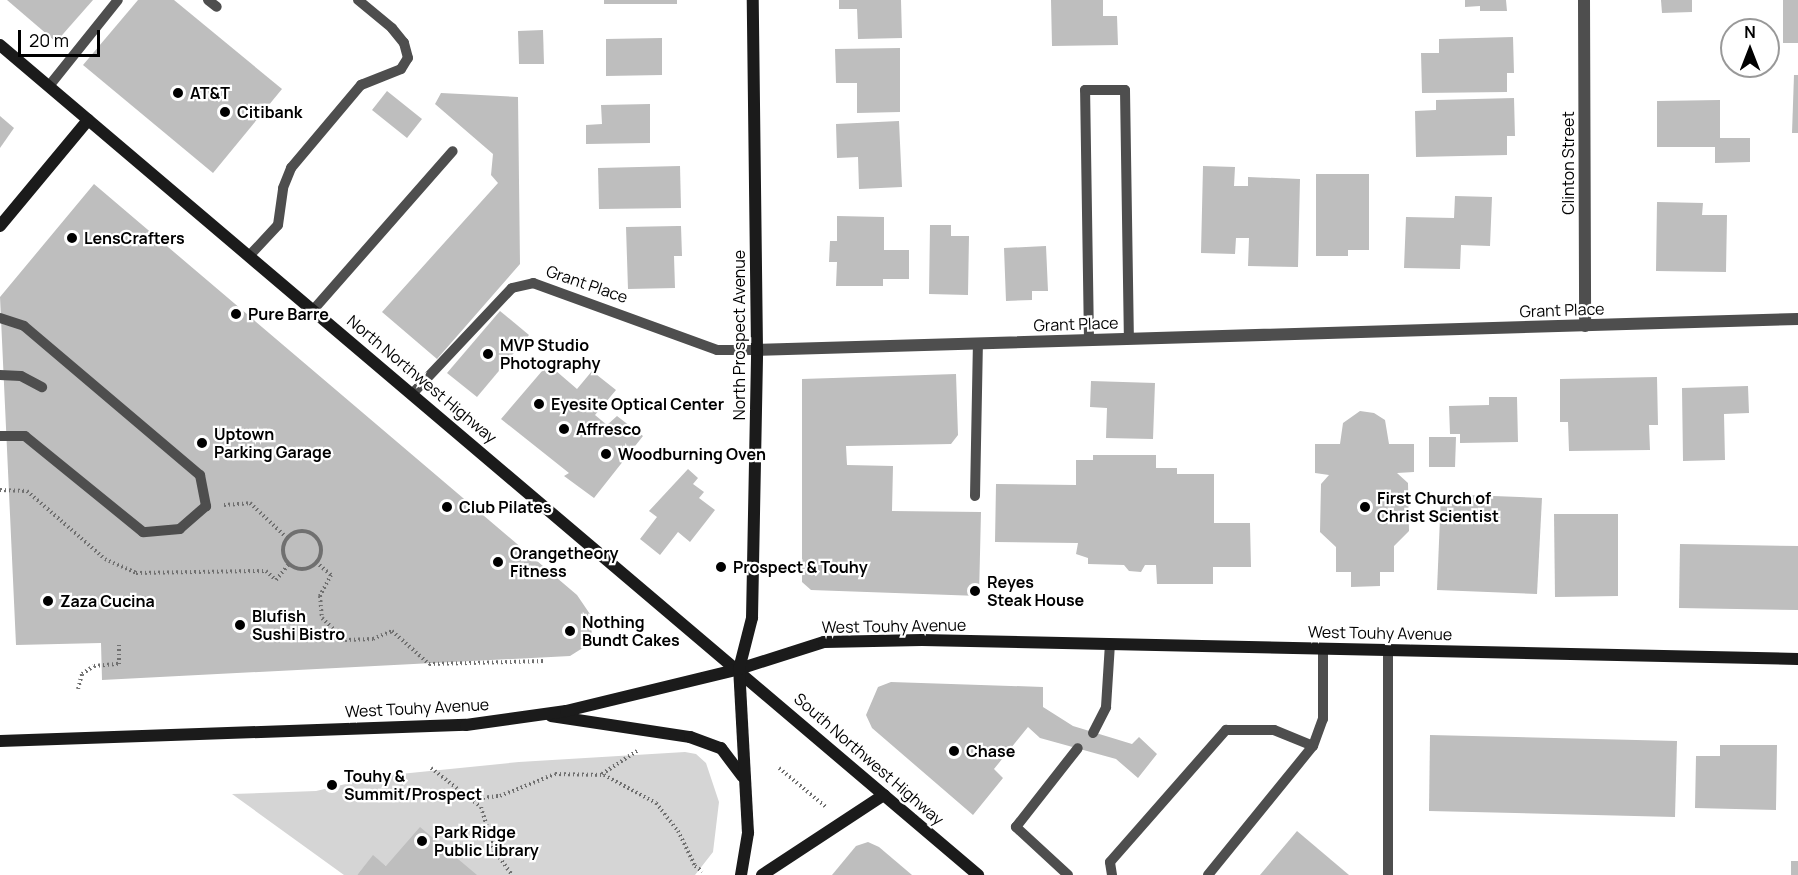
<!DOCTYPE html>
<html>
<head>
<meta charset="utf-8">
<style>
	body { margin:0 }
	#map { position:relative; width:1798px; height:875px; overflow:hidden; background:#fff; font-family:Manrope,sans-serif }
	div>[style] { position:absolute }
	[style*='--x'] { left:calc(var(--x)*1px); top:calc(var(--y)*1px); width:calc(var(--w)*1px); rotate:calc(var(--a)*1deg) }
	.green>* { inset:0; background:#d5d5d5 }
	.building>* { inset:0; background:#bebebe }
	.path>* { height:4px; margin-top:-2px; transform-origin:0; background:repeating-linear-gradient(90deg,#707070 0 1.5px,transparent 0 4.5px) }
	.path>.ring { margin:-2px; padding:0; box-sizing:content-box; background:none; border:4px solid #707070; border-radius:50% }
	.lane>* { height:10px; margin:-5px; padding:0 5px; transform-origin:5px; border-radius:5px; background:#4e4e4e }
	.street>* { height:12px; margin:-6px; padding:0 6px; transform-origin:6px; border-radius:6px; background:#4e4e4e }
	.secondary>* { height:12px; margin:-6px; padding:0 6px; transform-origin:6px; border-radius:6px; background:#1b1b1b }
	.dots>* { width:16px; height:16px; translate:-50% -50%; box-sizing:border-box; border:3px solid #fff; border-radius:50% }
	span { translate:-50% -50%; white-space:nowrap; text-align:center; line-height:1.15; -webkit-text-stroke:4.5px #fff; paint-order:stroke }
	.poi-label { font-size:16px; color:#000; font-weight:700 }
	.left { translate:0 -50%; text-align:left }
	.street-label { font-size:16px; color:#000 }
	.north { position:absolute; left:1720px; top:18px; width:60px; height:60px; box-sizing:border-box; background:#fff; border:2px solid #999; border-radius:50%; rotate:0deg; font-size:16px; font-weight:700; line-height:24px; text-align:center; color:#000 }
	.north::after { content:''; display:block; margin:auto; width:21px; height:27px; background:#000; clip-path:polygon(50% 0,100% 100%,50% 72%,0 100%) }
	.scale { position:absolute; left:18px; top:30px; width:82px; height:27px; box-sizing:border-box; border:3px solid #000; border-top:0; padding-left:8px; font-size:18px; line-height:21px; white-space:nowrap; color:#000; -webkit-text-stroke:4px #fff; paint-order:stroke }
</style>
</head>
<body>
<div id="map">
	<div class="green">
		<div style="clip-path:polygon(685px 752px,696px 754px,706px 763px,719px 802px,713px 852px,695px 875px,477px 875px,386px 866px,373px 856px,357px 875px,344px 875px,232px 794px,316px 791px,380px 776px,519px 762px)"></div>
	</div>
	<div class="building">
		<div style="clip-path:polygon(7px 0,93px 0,56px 42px)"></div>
		<div style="clip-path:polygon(138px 0,174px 0,282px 89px,213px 173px,83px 65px)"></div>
		<div style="clip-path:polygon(604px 0,677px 0,677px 4px,604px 4px)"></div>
		<div style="clip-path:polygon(839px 0,901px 0,902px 38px,858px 39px,857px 9px,839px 9px)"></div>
		<div style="clip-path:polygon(1051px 0,1103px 0,1103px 16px,1117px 16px,1118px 45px,1052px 46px)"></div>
		<div style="clip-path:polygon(1465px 0,1506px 0,1507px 11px,1480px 11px,1480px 6px,1465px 7px)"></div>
		<div style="clip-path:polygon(1661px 0,1692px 0,1692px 12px,1662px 13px)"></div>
		<div style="clip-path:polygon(1783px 0,1798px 0,1798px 43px,1783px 43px)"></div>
		<div style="clip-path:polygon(543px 30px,544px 64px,519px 64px,518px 31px)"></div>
		<div style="clip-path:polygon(1513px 37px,1514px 73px,1507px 73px,1507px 92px,1422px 93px,1421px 53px,1439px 53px,1439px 39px)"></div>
		<div style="clip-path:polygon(662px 38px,662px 75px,606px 76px,606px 39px)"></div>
		<div style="clip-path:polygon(900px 48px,900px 112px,857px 113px,857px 83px,836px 83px,835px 49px)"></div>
		<div style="clip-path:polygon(1794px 75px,1798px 75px,1798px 133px,1792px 133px)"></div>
		<div style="clip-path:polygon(387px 91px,422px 119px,407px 138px,372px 110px)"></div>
		<div style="clip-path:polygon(441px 93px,518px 97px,520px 264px,437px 359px,382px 312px,498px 183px,491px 175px,493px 154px,435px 104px)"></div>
		<div style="clip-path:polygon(1514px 98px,1515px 136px,1507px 136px,1507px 155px,1416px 157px,1415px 111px,1436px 110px,1436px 100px)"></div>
		<div style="clip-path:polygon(1720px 100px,1720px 138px,1750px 138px,1750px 162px,1715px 163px,1715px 147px,1657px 147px,1657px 101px)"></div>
		<div style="clip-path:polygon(650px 104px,650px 143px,586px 144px,586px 125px,602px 124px,601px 105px)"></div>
		<div style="clip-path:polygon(0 116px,14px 128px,0 148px)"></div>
		<div style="clip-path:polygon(899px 121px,902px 187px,859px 189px,858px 157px,837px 158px,836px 124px)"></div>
		<div style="clip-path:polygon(680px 166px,681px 208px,599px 209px,598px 168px)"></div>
		<div style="clip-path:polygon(1203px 166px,1235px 167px,1234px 186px,1248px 186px,1248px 177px,1300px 179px,1298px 267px,1248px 266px,1249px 238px,1236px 238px,1235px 254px,1201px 253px)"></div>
		<div style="clip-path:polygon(1316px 174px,1369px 174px,1369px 250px,1348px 250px,1348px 256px,1316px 256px)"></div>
		<div style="clip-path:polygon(94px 184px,577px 595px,594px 620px,589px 644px,570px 656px,102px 680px,101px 643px,16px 645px,0 297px)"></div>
		<div style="clip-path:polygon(1455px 196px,1492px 197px,1490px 246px,1461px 245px,1460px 269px,1404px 268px,1406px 217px,1454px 218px)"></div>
		<div style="clip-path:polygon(1657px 202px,1703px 203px,1702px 215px,1727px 215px,1726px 272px,1656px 271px)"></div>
		<div style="clip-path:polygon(837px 216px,884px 217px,884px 250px,909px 250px,909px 279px,883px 279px,883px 286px,836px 286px,837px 262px,829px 262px,830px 241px,837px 241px)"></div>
		<div style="clip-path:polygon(930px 225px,951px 225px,951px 236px,969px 236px,968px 295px,929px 294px)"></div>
		<div style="clip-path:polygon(678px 226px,681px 226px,682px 256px,674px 256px,675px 288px,628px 289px,626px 227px)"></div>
		<div style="clip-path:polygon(1046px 246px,1048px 291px,1032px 291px,1032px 300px,1006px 301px,1004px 248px)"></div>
		<div style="clip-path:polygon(500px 311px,529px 335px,477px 397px,447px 373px)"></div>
		<div style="clip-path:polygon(548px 364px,577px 389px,592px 371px,616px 390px,595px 415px,607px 425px,617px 416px,643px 436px,594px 498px,564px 476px,569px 473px,501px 419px)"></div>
		<div style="clip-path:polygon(956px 374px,958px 435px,951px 444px,846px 446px,847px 465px,893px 466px,892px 511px,981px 512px,979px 596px,811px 590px,802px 582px,802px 379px)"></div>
		<div style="clip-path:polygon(1657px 377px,1658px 425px,1649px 425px,1650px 450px,1569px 451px,1568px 422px,1560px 422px,1560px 379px)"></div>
		<div style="clip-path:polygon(1091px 381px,1155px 383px,1153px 439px,1106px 438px,1107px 408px,1090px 407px)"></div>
		<div style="clip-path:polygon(1748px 386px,1749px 413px,1724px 414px,1725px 460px,1683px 461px,1682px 388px)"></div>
		<div style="clip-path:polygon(1489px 397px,1517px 397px,1518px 442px,1460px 443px,1460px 434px,1450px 434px,1449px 406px,1489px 405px)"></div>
		<div style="clip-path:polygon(1360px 411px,1374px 413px,1385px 420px,1389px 444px,1414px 444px,1414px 472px,1397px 473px,1408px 483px,1409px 531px,1394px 546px,1394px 572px,1380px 572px,1380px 586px,1351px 587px,1351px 572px,1336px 572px,1336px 547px,1320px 532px,1321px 484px,1329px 475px,1315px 473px,1315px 444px,1340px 444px,1343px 423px)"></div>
		<div style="clip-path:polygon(1429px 437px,1456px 437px,1455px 467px,1429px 467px)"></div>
		<div style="clip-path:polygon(1093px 455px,1156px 455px,1156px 468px,1177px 468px,1177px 474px,1214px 474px,1214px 523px,1250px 523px,1251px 567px,1213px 567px,1213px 584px,1157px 584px,1156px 565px,1145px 565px,1141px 572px,1129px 571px,1124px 565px,1088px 564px,1088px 558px,1076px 554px,1078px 543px,995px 542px,996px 484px,1076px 485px,1076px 460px,1093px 460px)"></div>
		<div style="clip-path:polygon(688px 469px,698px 478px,693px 484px,704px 492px,699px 498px,715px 510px,690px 542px,678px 532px,660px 555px,640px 539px,657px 517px,649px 511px)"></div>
		<div style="clip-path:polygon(1441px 494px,1542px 498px,1537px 594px,1437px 590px)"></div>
		<div style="clip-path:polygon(1554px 514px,1618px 514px,1618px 596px,1555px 597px)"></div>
		<div style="clip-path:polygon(1680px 544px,1798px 546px,1798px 610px,1679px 608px)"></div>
		<div style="clip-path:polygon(891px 682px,1043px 687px,1043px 707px,1073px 726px,1132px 744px,1139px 737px,1157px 754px,1138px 778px,1116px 759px,1040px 738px,1028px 727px,994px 769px,1003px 778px,973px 815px,872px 728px,866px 715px,878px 687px)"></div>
		<div style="clip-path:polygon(1430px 735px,1677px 741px,1675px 817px,1429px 811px)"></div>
		<div style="clip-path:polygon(1720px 745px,1777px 745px,1776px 810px,1695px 808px,1696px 756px,1720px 756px)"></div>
		<div style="clip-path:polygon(420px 827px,477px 875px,357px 875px,373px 855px,386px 866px)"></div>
		<div style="clip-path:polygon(1297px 831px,1349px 875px,1260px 875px)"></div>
		<div style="clip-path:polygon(868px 842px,879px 847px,912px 875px,832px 875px,856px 846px)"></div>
		<div style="clip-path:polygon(1791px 861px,1798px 861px,1798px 875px,1791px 875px)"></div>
	</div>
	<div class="path">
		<div style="--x:0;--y:490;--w:27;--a:2"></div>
		<div style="--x:27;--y:491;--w:103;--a:41.1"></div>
		<div style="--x:105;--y:559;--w:34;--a:24"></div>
		<div style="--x:136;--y:573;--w:130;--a:-0.9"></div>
		<div style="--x:266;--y:571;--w:13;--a:42"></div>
		<div style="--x:276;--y:580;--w:21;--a:-51"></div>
		<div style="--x:224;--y:505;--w:26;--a:-4"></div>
		<div style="--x:250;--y:503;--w:51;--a:43.4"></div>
		<div class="ring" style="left:283px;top:531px;width:34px;height:34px"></div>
		<div style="--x:316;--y:562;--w:20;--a:41"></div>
		<div style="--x:331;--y:575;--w:24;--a:118"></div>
		<div style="--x:320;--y:596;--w:22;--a:85"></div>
		<div style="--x:322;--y:618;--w:32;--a:44"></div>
		<div style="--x:345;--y:640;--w:28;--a:-2"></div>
		<div style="--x:373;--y:639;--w:21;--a:-23"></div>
		<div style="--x:392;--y:631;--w:50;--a:41.7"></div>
		<div style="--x:429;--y:664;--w:116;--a:-1.5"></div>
		<div style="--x:78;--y:689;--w:16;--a:-75"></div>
		<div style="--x:82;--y:674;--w:14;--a:-34"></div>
		<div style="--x:94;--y:666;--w:25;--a:-5"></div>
		<div style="--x:119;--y:664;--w:21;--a:-90"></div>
		<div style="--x:431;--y:768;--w:63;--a:38"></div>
		<div style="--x:481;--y:807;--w:45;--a:73.2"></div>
		<div style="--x:494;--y:850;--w:31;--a:54"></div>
		<div style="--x:779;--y:768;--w:61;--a:39.7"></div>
		<div style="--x:602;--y:774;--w:42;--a:-33.3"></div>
		<div style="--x:474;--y:799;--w:26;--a:-7"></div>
		<div style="--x:500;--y:796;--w:59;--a:-21.8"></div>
		<div style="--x:555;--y:774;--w:49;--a:1.2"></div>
		<div style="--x:604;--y:775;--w:59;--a:28.3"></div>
		<div style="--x:656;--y:803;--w:36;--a:52"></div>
		<div style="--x:678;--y:831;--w:39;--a:64"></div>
		<div style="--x:695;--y:866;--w:9;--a:36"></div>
	</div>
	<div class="lane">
		<div style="--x:208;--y:0;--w:11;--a:38"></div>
		<div style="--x:49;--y:86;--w:110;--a:-51.3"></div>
		<div style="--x:250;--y:255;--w:41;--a:-47"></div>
		<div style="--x:278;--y:225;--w:37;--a:-82"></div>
		<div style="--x:283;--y:188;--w:22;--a:-68"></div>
		<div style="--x:291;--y:168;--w:109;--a:-49.9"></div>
		<div style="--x:361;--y:85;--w:43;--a:-21.8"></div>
		<div style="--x:401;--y:69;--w:13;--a:-58"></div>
		<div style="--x:408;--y:58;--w:16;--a:-105"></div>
		<div style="--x:404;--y:43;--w:19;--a:-129"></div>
		<div style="--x:392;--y:28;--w:44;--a:-140.5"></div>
		<div style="--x:314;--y:309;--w:210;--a:-48.7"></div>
		<div style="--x:0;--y:318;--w:25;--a:18"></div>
		<div style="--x:24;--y:326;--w:231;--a:40.3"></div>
		<div style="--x:200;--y:475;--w:32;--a:79"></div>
		<div style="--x:206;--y:506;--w:35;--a:139"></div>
		<div style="--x:180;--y:529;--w:37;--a:175"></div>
		<div style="--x:143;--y:532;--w:152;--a:-140.9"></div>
		<div style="--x:25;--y:436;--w:25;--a:180"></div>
		<div style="--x:1089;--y:340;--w:250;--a:-90.9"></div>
		<div style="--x:1085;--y:90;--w:40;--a:0"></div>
		<div style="--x:1125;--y:90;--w:249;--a:89.1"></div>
		<div style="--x:0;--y:375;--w:21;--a:3"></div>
		<div style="--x:21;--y:376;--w:24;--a:28"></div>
		<div style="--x:413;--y:393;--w:144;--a:-46.7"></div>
		<div style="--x:512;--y:288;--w:22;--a:-13"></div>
		<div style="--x:533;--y:283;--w:196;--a:20"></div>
		<div style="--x:717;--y:350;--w:40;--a:0"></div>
		<div style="--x:975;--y:496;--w:153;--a:-88.9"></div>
		<div style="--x:1388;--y:650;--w:225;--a:90"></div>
		<div style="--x:1093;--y:733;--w:29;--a:-63"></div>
		<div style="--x:1106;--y:707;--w:63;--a:-86.4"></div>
		<div style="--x:1068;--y:875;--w:71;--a:-137.3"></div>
		<div style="--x:1016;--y:827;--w:100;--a:-51.9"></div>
		<div style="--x:1112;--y:875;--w:13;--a:-99"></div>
		<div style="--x:1110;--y:862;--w:176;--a:-48.7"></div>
		<div style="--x:1226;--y:730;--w:48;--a:0"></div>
		<div style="--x:1274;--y:730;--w:42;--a:22.3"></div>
		<div style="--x:1208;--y:875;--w:166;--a:-50.9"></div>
		<div style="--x:1313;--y:746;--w:29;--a:-70"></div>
		<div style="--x:1323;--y:719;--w:70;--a:-90"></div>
	</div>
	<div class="street">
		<div style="--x:1584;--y:0;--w:326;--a:89.8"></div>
		<div style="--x:757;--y:350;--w:1041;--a:-1.71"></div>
	</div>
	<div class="secondary">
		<div style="--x:0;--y:45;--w:1283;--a:40.32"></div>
		<div style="--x:0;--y:226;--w:138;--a:-50.3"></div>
		<div style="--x:551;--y:716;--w:141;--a:8.6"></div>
		<div style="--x:690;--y:737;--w:33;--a:20"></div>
		<div style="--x:721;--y:748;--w:36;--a:53"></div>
		<div style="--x:0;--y:741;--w:466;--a:-2"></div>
		<div style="--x:466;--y:725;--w:101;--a:-8"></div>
		<div style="--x:566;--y:711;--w:178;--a:-13.6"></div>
		<div style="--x:739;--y:669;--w:89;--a:-17.6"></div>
		<div style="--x:824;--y:642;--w:98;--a:-1.2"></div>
		<div style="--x:922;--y:640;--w:876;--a:1.24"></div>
		<div style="--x:741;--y:875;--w:43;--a:-80.5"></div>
		<div style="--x:748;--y:833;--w:164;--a:-93.1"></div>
		<div style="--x:739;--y:669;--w:53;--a:-75.7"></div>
		<div style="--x:752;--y:618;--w:268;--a:-88.9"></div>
		<div style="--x:757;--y:350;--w:350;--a:-90.7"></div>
		<div style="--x:762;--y:875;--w:146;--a:-33.3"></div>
	</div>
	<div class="dots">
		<div style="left:178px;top:93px;background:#000"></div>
		<div style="left:225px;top:112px;background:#000"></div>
		<div style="left:72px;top:238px;background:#000"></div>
		<div style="left:236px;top:314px;background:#000"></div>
		<div style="left:488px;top:354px;background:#000"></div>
		<div style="left:539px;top:404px;background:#000"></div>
		<div style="left:564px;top:429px;background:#000"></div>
		<div style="left:202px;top:443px;background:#000"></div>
		<div style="left:606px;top:454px;background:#000"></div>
		<div style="left:447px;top:507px;background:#000"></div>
		<div style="left:1365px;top:507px;background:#000"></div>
		<div style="left:498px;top:562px;background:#000"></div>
		<div style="left:721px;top:567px;background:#000"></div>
		<div style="left:975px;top:591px;background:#000"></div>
		<div style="left:48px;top:601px;background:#000"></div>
		<div style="left:240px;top:625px;background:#000"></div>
		<div style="left:570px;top:631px;background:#000"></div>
		<div style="left:954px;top:751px;background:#000"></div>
		<div style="left:332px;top:785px;background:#000"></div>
		<div style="left:422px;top:841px;background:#000"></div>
	</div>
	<div class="poi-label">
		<span class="left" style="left:190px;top:93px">AT&amp;T</span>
		<span class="left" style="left:237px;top:112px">Citibank</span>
		<span class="left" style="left:84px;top:238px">LensCrafters</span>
		<span class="left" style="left:248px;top:314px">Pure Barre</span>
		<span class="left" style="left:500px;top:354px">MVP Studio<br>Photography</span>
		<span class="left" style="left:551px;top:404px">Eyesite Optical Center</span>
		<span class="left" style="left:576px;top:429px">Affresco</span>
		<span class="left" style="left:214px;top:443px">Uptown<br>Parking Garage</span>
		<span class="left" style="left:618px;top:454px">Woodburning Oven</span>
		<span class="left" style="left:1377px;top:507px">First Church of<br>Christ Scientist</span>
		<span class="left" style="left:459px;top:507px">Club Pilates</span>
		<span class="left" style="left:510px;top:562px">Orangetheory<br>Fitness</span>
		<span class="left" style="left:733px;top:567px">Prospect &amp; Touhy</span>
		<span class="left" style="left:987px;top:591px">Reyes<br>Steak House</span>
		<span class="left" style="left:60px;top:601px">Zaza Cucina</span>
		<span class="left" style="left:252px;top:625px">Blufish<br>Sushi Bistro</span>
		<span class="left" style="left:582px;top:631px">Nothing<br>Bundt Cakes</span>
		<span class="left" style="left:966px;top:751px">Chase</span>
		<span class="left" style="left:344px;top:785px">Touhy &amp;<br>Summit/Prospect</span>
		<span class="left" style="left:434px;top:841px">Park Ridge<br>Public Library</span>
	</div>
	<div class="street-label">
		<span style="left:1568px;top:163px;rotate:-90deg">Clinton Street</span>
		<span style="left:587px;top:284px;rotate:19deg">Grant Place</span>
		<span style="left:1562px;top:310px;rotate:-2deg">Grant Place</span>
		<span style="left:1076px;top:324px;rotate:-2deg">Grant Place</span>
		<span style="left:739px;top:335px;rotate:-90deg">North Prospect Avenue</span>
		<span style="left:422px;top:379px;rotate:40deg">North Northwest Highway</span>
		<span style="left:894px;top:626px;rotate:-1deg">West Touhy Avenue</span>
		<span style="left:1380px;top:633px;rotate:1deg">West Touhy Avenue</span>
		<span style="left:417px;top:708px;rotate:-3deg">West Touhy Avenue</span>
		<span style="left:869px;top:759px;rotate:41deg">South Northwest Highway</span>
	</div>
	<div class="north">N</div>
	<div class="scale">20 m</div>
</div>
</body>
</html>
